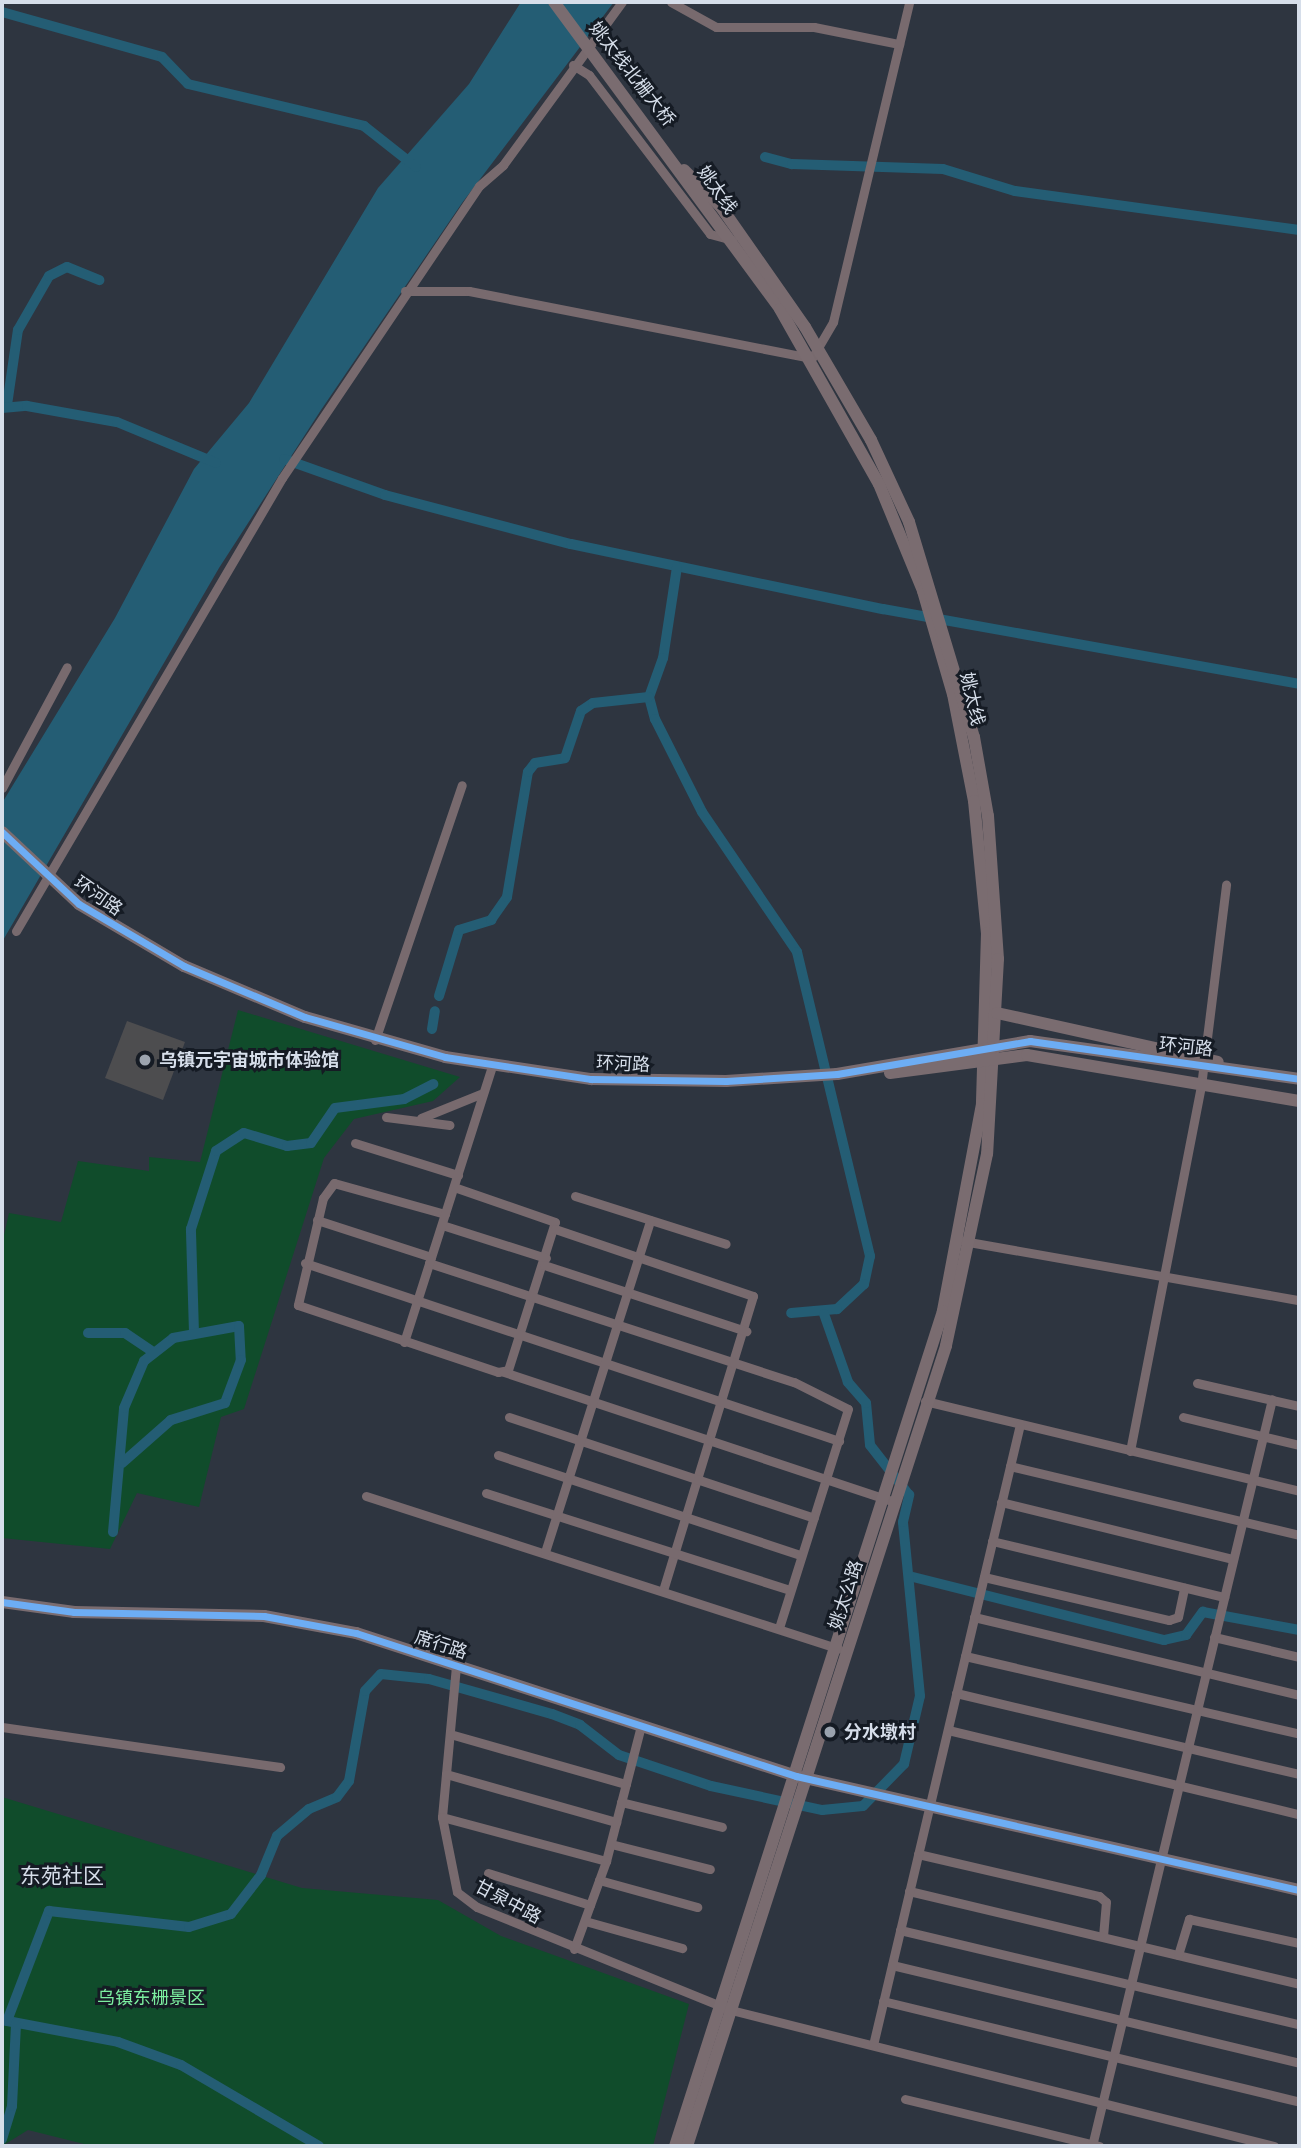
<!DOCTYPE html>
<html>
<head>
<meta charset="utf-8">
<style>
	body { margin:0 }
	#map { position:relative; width:1301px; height:2148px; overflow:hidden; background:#2e3540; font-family:Rubik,"Noto Sans SC",sans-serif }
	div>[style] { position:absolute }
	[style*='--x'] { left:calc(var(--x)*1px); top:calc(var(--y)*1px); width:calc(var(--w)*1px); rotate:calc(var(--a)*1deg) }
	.green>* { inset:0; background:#104c2b }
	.water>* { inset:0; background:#245d74 }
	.canal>* { height:10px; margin:-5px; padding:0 5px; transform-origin:5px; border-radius:5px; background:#245d74 }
	.building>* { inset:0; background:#4d4d4f }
	.street>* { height:9px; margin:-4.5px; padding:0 4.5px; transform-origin:4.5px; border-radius:4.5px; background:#786a6e }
	.secondary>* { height:12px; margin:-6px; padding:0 6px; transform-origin:6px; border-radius:6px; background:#7a6c70 }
	.cycleway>* { height:7px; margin:-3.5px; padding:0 3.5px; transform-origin:3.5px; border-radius:3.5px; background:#6dadf4 }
	.dots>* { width:19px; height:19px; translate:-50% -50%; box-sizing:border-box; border:4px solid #151b24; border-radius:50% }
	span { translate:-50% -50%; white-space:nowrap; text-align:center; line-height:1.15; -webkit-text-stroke:6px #151b24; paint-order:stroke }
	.street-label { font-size:18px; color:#d6deea }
	.poi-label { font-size:18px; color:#d6deea; font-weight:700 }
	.left { translate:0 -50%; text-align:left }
	.park-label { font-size:18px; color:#7ceea0 }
	.quarter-label { font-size:21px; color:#d6deea }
	.frame { position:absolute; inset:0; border:4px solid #d6deea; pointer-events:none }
</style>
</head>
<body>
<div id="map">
	<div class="green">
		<div style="clip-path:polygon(238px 1010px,460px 1077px,433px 1101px,354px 1119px,324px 1158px,244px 1409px,221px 1417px,199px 1507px,137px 1493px,110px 1549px,2px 1538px,2px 1244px,9px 1213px,61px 1222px,78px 1161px,149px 1171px,149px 1157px,200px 1162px)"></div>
		<div style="clip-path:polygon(2px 1797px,302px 1888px,438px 1900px,501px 1936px,689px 2004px,653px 2146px,92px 2146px,28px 2130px,2px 2146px)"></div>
	</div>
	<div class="water">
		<div style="clip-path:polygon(521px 2px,614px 2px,462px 203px,321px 410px,219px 568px,2px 942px,2px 803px,115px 618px,194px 469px,249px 403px,378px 188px,469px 84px)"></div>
	</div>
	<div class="canal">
		<div style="--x:2;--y:12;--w:166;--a:15.7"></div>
		<div style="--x:162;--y:57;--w:37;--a:46"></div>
		<div style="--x:188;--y:84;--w:181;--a:13.4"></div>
		<div style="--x:364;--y:126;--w:66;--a:38.3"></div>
		<div style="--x:765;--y:157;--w:28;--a:15"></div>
		<div style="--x:792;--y:164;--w:151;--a:1.9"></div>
		<div style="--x:943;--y:169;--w:75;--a:17"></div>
		<div style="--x:1015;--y:191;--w:287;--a:7.8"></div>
		<div style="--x:7;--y:405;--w:76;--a:-81.7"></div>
		<div style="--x:18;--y:330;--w:62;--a:-60.1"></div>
		<div style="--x:49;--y:276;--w:20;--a:-27"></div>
		<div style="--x:67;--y:267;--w:35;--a:22"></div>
		<div style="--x:2;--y:408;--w:25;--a:-5"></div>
		<div style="--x:27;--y:406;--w:91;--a:10.1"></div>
		<div style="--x:117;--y:422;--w:107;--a:22.5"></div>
		<div style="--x:284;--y:459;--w:107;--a:19.6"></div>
		<div style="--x:385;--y:495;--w:192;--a:14.8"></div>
		<div style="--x:571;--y:544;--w:319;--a:11.8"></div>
		<div style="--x:883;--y:609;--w:423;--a:10.2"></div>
		<div style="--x:677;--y:567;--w:92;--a:98.7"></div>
		<div style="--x:663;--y:658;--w:41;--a:109.7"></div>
		<div style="--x:649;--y:697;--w:23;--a:75"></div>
		<div style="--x:655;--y:719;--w:104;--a:63.2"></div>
		<div style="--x:702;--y:812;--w:169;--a:55.8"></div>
		<div style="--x:797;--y:952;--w:313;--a:76.5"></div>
		<div style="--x:870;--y:1256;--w:29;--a:102"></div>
		<div style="--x:864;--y:1284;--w:37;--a:137"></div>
		<div style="--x:837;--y:1309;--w:46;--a:175"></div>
		<div style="--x:439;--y:996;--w:69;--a:-73.1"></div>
		<div style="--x:459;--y:930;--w:34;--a:-17"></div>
		<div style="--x:491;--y:920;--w:28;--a:-55"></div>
		<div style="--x:507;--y:897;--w:127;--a:-80.5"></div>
		<div style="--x:528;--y:772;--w:11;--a:-52"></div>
		<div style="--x:535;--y:763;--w:30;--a:-9"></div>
		<div style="--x:565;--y:758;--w:50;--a:-71.2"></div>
		<div style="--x:581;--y:711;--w:14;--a:-34"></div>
		<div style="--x:593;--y:703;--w:56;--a:-6.1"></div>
		<div style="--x:432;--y:1029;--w:18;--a:-81"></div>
		<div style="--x:88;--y:1333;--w:37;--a:0"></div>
		<div style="--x:125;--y:1333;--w:32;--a:34"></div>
		<div style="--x:194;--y:1333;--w:104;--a:-91.7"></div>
		<div style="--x:191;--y:1229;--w:82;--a:-72.2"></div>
		<div style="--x:216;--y:1151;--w:33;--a:-33"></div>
		<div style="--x:244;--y:1133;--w:45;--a:16.8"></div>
		<div style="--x:287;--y:1146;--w:24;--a:-7"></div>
		<div style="--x:311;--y:1143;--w:42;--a:-55.6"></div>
		<div style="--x:335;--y:1108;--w:70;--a:-7.4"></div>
		<div style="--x:404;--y:1099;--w:33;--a:-27"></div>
		<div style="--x:113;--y:1532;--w:124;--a:-84.9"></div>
		<div style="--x:124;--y:1408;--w:51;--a:-66.9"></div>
		<div style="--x:144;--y:1361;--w:37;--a:-38"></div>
		<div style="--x:173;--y:1338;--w:67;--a:-10.3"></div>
		<div style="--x:239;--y:1326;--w:34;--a:87"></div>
		<div style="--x:241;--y:1360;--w:46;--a:110.4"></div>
		<div style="--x:225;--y:1403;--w:57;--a:162.5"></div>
		<div style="--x:171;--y:1420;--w:65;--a:138.7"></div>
		<div style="--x:913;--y:1577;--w:259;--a:14.1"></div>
		<div style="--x:1164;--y:1640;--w:23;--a:-13"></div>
		<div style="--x:1186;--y:1635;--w:29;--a:-54"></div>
		<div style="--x:1203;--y:1612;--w:98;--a:10.6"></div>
		<div style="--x:2;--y:2020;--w:118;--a:10.7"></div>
		<div style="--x:118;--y:2042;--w:67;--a:20.1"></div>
		<div style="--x:181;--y:2065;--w:160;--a:30.4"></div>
		<div style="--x:7;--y:2021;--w:118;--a:-69.1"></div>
		<div style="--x:49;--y:1911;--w:141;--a:6.5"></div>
		<div style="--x:189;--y:1927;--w:44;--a:-17.2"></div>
		<div style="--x:231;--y:1914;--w:49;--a:-52.4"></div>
		<div style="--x:261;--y:1875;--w:42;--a:-67.7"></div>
		<div style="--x:277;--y:1836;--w:42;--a:-40.2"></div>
		<div style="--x:309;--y:1809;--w:30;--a:-23"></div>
		<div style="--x:337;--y:1797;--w:20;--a:-53"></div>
		<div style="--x:349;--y:1781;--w:91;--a:-79.9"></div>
		<div style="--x:365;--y:1691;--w:23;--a:-47"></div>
		<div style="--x:381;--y:1674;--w:48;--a:5.9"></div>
		<div style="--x:429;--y:1679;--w:128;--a:15.9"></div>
		<div style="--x:552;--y:1714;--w:30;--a:21"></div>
		<div style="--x:580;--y:1725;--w:49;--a:37.6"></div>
		<div style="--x:619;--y:1755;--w:97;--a:18.6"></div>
		<div style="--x:711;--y:1786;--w:114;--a:12.2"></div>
		<div style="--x:822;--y:1810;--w:41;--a:-5.6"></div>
		<div style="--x:863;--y:1806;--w:59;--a:-45.7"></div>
		<div style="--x:904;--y:1764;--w:70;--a:-76.8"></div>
		<div style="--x:920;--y:1696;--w:175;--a:-95.6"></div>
		<div style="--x:903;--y:1522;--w:28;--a:-77"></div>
		<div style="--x:909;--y:1495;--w:63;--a:-128"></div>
		<div style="--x:870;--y:1445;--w:42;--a:-95.4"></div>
		<div style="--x:866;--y:1403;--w:28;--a:-131"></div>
		<div style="--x:848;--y:1382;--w:72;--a:-109.4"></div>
		<div style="--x:2;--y:2139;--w:34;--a:-73"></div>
		<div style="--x:12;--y:2106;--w:83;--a:-87.2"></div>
	</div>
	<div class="building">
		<div style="clip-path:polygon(127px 1021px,185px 1042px,163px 1100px,105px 1078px)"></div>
	</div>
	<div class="street">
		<div style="--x:671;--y:2;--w:51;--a:29.1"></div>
		<div style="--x:716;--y:27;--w:98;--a:0"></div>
		<div style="--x:814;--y:27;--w:87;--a:11.3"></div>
		<div style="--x:573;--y:65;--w:19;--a:32"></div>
		<div style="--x:589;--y:75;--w:200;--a:52.7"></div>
		<div style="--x:710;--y:234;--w:23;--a:15"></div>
		<div style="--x:405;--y:291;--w:64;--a:0"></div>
		<div style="--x:469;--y:291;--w:349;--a:11.1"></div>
		<div style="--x:812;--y:358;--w:42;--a:-59.7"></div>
		<div style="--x:833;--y:322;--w:329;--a:-76.6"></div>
		<div style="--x:2;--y:788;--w:137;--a:-61.8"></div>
		<div style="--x:16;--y:931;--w:525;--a:-59.58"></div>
		<div style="--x:282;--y:478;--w:352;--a:-56"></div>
		<div style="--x:479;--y:186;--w:32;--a:-41"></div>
		<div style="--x:503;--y:165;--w:202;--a:-53.9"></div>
		<div style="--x:375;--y:1040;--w:269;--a:-71.2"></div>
		<div style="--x:386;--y:1117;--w:64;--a:7.2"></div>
		<div style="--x:421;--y:1118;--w:67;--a:-22"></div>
		<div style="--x:355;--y:1143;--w:108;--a:17.3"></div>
		<div style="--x:575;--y:1196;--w:158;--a:17.6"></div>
		<div style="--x:445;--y:1214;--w:115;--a:-164.4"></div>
		<div style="--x:334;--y:1183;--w:19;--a:126"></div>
		<div style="--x:323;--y:1198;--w:110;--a:103.2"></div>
		<div style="--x:298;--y:1305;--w:211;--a:18.5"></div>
		<div style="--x:498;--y:1372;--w:10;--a:-11"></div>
		<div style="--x:508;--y:1370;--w:155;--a:-72.4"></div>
		<div style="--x:555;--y:1222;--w:107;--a:-160.9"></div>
		<div style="--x:317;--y:1220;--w:120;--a:18"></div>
		<div style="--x:442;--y:1225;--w:109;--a:17.6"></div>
		<div style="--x:555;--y:1229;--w:209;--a:18.7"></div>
		<div style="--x:753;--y:1296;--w:307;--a:107"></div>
		<div style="--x:963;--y:1241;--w:341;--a:10"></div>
		<div style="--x:305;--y:1263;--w:563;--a:18.43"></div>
		<div style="--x:429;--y:1263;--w:384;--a:18.1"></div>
		<div style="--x:794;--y:1382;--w:60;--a:26.6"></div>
		<div style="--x:848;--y:1409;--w:230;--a:107.5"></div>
		<div style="--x:544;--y:1265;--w:213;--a:18.1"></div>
		<div style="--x:404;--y:1342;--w:290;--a:-72.3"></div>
		<div style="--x:504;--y:1372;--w:411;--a:18.4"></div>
		<div style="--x:1197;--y:1383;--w:105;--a:12.7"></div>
		<div style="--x:925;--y:1401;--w:385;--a:13.5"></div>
		<div style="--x:509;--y:1417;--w:321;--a:18.3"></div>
		<div style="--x:1183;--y:1417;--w:119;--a:13.6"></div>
		<div style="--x:1130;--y:1451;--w:372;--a:-79"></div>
		<div style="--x:1201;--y:1086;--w:203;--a:-82.9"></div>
		<div style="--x:498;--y:1455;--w:319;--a:18.3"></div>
		<div style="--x:1010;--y:1466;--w:297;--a:13.4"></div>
		<div style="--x:486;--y:1493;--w:319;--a:17.7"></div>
		<div style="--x:366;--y:1496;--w:496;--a:17.9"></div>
		<div style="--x:1001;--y:1502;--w:239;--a:13.8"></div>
		<div style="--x:992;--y:1541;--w:239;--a:13.6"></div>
		<div style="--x:545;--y:1552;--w:348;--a:-72.4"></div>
		<div style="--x:984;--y:1577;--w:190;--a:13.1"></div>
		<div style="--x:1169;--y:1620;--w:9;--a:-18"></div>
		<div style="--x:1178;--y:1617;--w:30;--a:-78"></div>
		<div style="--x:974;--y:1617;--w:334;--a:13.5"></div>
		<div style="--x:1214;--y:1637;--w:87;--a:13.2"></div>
		<div style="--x:965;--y:1656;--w:343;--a:13.1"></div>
		<div style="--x:456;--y:1666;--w:152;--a:95.3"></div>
		<div style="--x:442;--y:1817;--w:76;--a:78.7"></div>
		<div style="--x:457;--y:1892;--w:25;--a:37"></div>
		<div style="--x:477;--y:1907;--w:274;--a:22.1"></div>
		<div style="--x:731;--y:2010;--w:560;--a:14.06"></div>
		<div style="--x:956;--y:1693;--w:352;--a:13.3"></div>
		<div style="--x:2;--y:1727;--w:281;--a:8.2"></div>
		<div style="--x:948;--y:1730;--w:361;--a:13.5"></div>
		<div style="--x:450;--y:1734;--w:183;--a:15.9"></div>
		<div style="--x:446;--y:1774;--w:177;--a:15.8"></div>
		<div style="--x:621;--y:1802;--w:104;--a:13.9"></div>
		<div style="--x:442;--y:1817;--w:170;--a:15"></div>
		<div style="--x:611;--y:1844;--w:102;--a:14.2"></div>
		<div style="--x:918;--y:1854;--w:186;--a:13.1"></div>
		<div style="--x:1099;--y:1896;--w:9;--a:41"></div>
		<div style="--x:1106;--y:1902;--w:34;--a:95"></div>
		<div style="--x:488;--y:1873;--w:107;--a:17.4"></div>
		<div style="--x:599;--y:1880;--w:102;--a:15.4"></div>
		<div style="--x:909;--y:1891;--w:401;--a:13.4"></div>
		<div style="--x:585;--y:1921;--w:101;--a:15.6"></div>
		<div style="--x:900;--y:1930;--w:410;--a:13.3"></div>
		<div style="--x:574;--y:1949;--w:94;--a:-70"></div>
		<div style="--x:606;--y:1861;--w:139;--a:-75.5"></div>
		<div style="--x:1178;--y:1955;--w:38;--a:-73"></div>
		<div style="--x:1189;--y:1919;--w:113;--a:12.3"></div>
		<div style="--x:892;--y:1965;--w:419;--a:13.5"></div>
		<div style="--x:883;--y:2001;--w:428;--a:13.6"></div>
		<div style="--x:873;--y:2045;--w:638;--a:-76.68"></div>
		<div style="--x:905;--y:2099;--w:200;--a:13.6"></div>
		<div style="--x:1092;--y:2146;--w:768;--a:-76.45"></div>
	</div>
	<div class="secondary">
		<div style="--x:554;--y:2;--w:381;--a:53.6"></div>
		<div style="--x:780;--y:309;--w:201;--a:60.5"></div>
		<div style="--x:879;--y:484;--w:116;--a:67.6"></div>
		<div style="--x:923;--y:591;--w:107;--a:73.8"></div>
		<div style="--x:953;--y:694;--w:109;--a:78.9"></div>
		<div style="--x:974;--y:801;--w:133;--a:84.4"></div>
		<div style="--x:987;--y:933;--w:171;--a:91.7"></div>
		<div style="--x:982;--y:1104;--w:211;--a:100.7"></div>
		<div style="--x:943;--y:1311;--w:877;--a:107.79"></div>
		<div style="--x:684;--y:170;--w:52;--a:45"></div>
		<div style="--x:721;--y:207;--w:146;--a:55"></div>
		<div style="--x:805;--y:327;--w:131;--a:59.7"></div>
		<div style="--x:871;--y:440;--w:90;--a:65.1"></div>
		<div style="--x:909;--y:522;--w:225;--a:73.2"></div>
		<div style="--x:974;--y:737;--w:80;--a:80"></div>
		<div style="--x:988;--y:816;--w:143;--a:86"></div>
		<div style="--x:998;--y:959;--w:195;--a:93.2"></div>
		<div style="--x:987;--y:1154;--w:196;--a:102.1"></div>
		<div style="--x:946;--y:1346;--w:841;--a:107.94"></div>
		<div style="--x:2;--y:832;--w:105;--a:43.1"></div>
		<div style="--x:79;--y:904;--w:122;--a:30.6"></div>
		<div style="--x:184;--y:966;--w:131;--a:22.9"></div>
		<div style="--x:305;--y:1017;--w:146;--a:15.9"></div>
		<div style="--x:445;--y:1057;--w:148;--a:8.6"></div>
		<div style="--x:591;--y:1079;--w:135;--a:0.8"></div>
		<div style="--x:726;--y:1081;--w:111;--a:-3.6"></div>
		<div style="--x:837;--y:1074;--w:196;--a:-9.7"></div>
		<div style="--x:1030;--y:1041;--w:272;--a:8"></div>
		<div style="--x:997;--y:1013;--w:226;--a:12.5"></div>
		<div style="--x:890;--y:1073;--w:138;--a:-7.5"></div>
		<div style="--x:1027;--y:1055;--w:276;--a:9.6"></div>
		<div style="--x:2;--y:1602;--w:73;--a:7.9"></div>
		<div style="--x:74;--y:1612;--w:190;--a:1.2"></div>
		<div style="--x:264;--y:1616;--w:94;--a:10.5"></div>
		<div style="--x:356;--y:1633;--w:463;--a:18"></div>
		<div style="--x:796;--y:1776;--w:516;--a:12.77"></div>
	</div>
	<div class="cycleway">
		<div style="--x:2;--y:832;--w:105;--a:43.1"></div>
		<div style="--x:79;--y:904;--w:122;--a:30.6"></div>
		<div style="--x:184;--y:966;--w:131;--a:22.9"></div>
		<div style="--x:305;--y:1017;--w:146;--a:15.9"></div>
		<div style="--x:445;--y:1057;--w:148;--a:8.6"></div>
		<div style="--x:591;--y:1079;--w:135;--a:0.8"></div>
		<div style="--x:726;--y:1081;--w:111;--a:-3.6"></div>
		<div style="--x:837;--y:1074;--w:196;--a:-9.7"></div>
		<div style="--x:1030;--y:1041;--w:272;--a:8"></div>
		<div style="--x:2;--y:1602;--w:73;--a:7.9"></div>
		<div style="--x:74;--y:1612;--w:190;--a:1.2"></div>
		<div style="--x:264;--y:1616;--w:94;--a:10.5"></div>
		<div style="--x:356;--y:1633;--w:463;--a:18"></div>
		<div style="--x:796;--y:1776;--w:516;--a:12.77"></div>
	</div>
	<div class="dots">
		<div style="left:145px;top:1060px;background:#9ba3ae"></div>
		<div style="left:830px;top:1732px;background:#9ba3ae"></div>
	</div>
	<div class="street-label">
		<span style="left:632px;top:74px;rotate:52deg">姚太线北栅大桥</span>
		<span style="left:717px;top:190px;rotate:55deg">姚太线</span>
		<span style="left:972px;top:699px;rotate:77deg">姚太线</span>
		<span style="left:98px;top:896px;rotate:35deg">环河路</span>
		<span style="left:1186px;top:1047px;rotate:6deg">环河路</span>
		<span style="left:623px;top:1064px;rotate:3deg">环河路</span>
		<span style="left:846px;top:1595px;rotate:-72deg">姚太公路</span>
		<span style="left:441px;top:1645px;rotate:18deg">席行路</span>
		<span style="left:508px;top:1902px;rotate:28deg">甘泉中路</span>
	</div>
	<div class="poi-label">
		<span class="left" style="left:159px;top:1060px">乌镇元宇宙城市体验馆</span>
		<span class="left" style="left:844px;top:1732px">分水墩村</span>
	</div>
	<div class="park-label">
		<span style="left:151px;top:1998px">乌镇东栅景区</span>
	</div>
	<div class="quarter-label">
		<span style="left:62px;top:1876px">东苑社区</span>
	</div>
	<div class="frame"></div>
</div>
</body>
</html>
